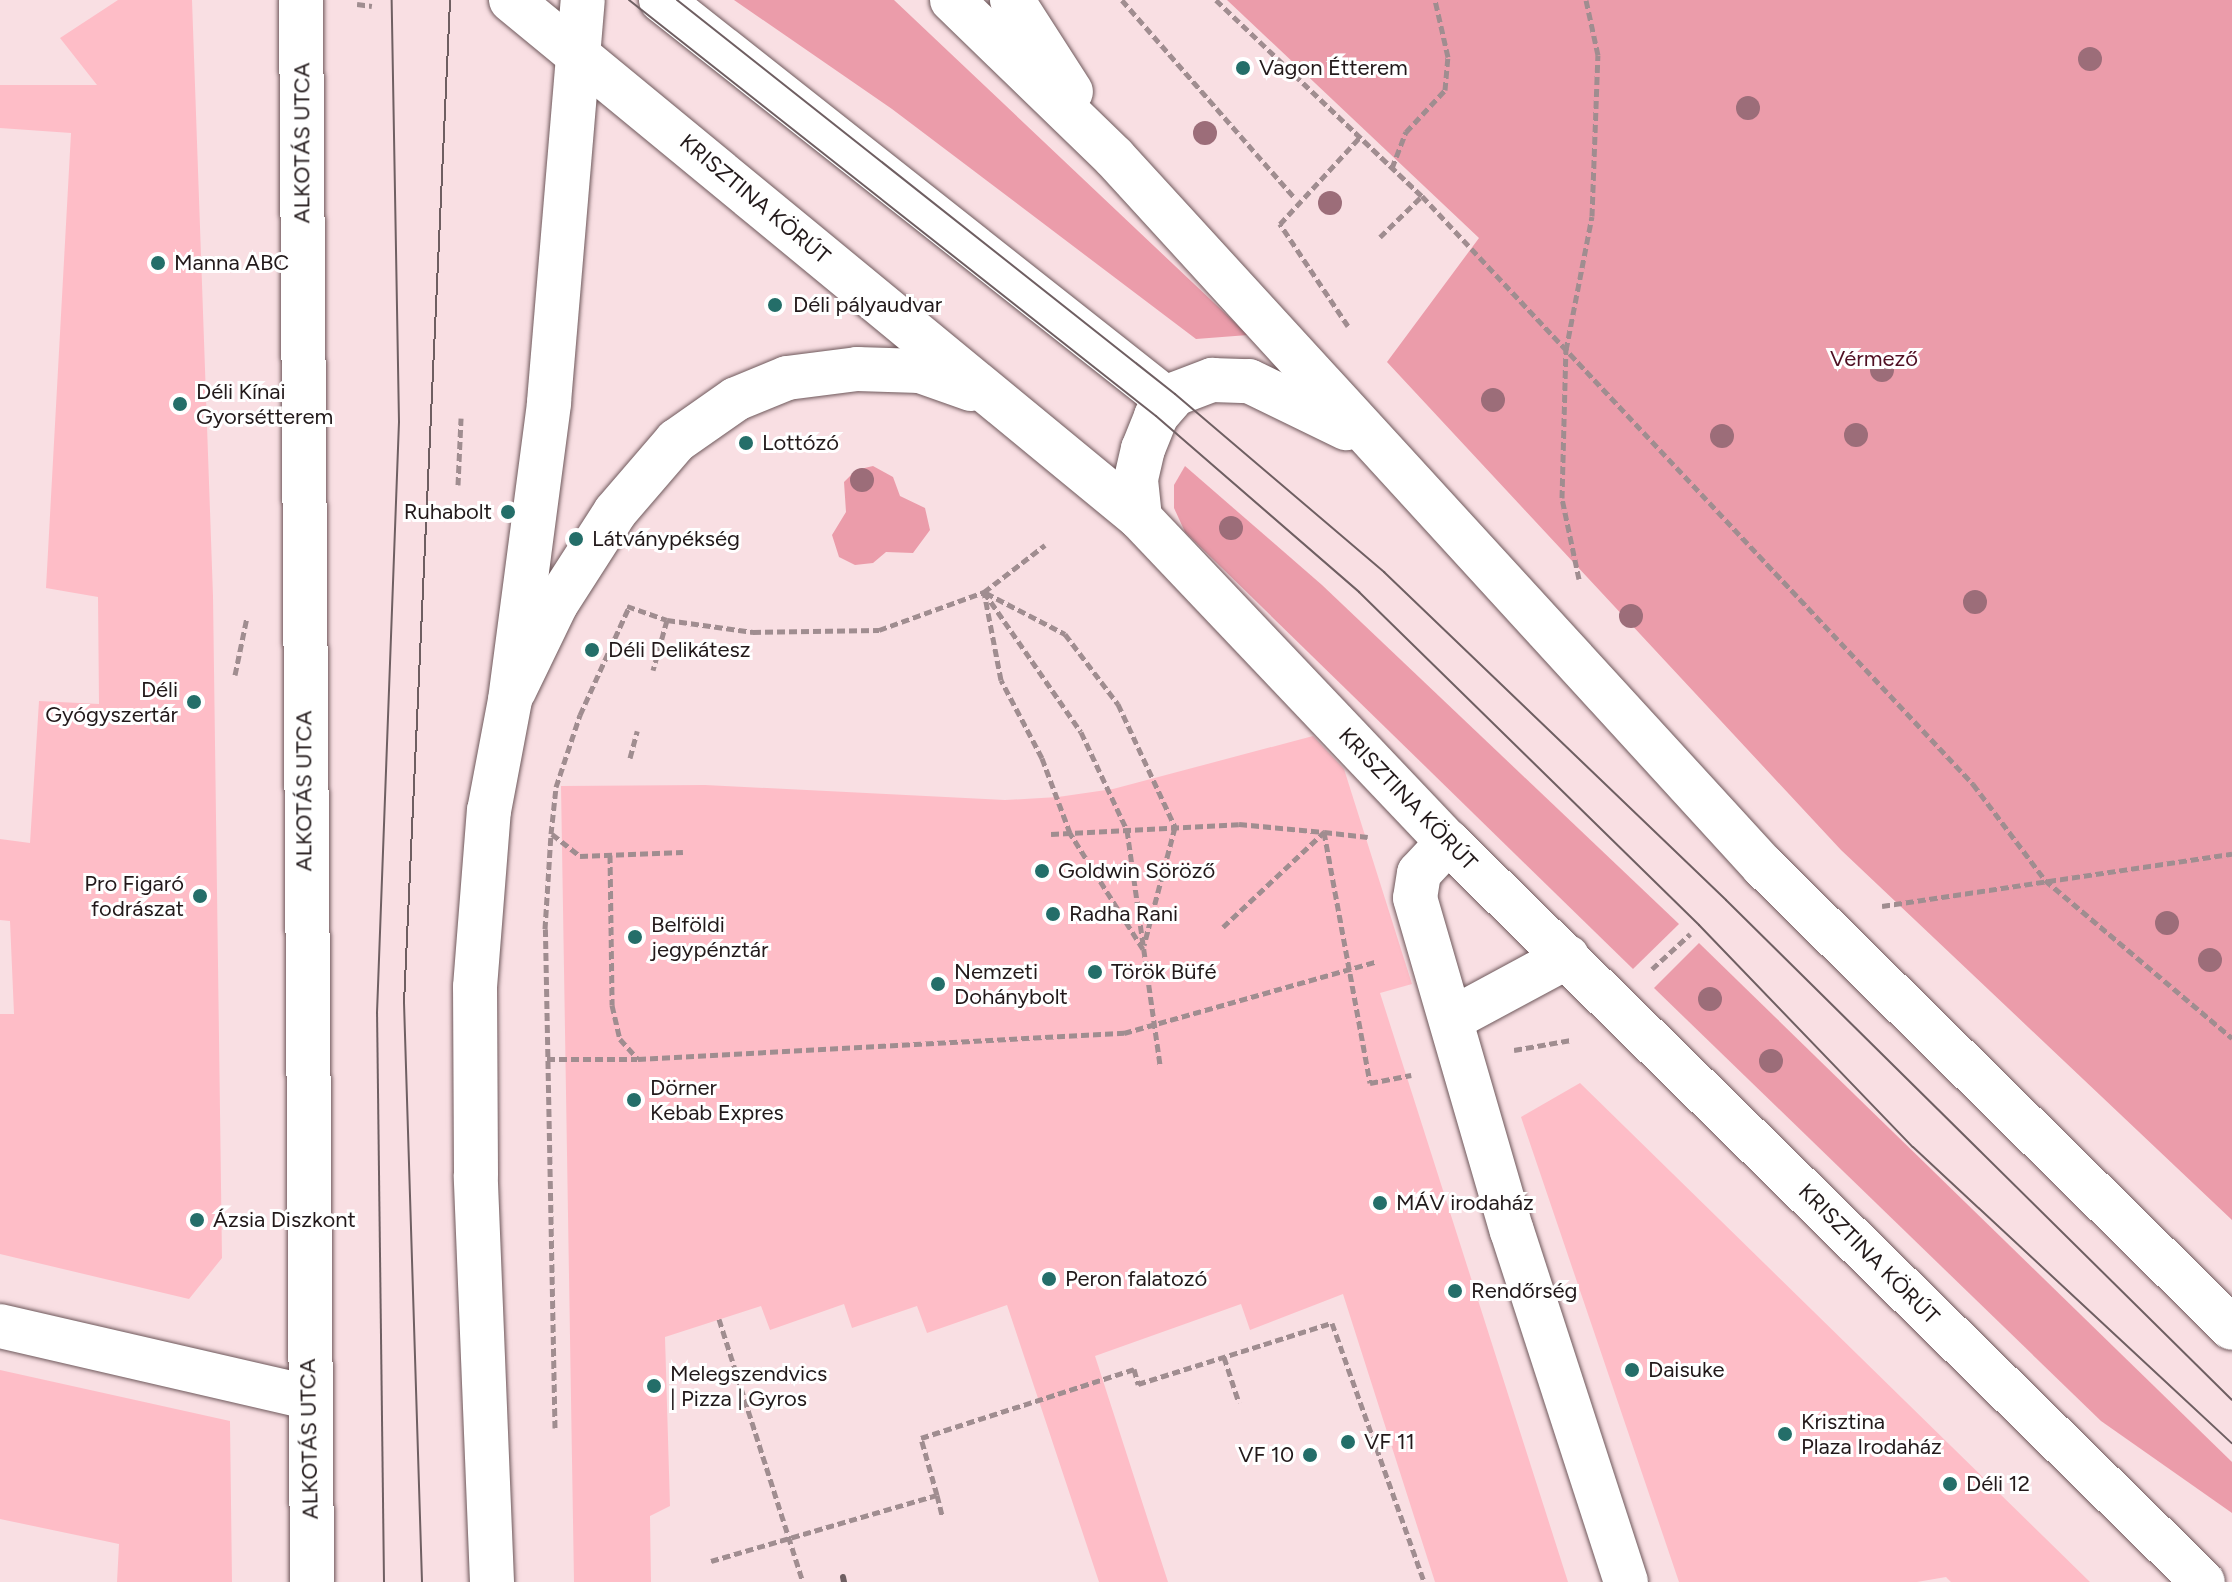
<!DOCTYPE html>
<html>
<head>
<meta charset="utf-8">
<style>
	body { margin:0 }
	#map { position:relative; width:2232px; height:1582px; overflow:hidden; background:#f9dfe3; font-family:Figtree,sans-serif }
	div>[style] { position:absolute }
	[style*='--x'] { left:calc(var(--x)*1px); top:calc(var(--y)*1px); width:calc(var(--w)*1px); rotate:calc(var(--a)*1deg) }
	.green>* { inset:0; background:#eb9caa }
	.building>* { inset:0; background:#febdc7 }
	.path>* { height:5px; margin-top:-2.5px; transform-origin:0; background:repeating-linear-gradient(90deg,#a08d90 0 8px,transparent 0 12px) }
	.roads { filter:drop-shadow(0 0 2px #6e585b) drop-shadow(0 0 2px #6e585b) }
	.minor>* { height:44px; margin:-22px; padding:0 22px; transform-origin:22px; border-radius:22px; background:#fff }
	.major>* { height:44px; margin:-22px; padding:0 22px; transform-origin:22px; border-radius:22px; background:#fff }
	.tram>* { height:2px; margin:-1px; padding:0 1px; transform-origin:1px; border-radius:1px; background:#6f5f62 }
	.rail>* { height:6px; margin:-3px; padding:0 3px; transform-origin:3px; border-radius:3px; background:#6f5f62 }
	.trees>* { width:24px; height:24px; margin:-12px; border-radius:50%; background:#9c6d79 }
	.dots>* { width:22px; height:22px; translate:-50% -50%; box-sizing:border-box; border:4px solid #fff; border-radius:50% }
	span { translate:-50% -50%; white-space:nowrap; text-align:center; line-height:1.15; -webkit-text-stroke:6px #fff; paint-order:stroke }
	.poi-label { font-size:22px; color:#22191a }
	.left { translate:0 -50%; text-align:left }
	.right { translate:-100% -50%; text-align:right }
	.street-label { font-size:22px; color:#22191a }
	.park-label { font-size:22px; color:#501023 }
</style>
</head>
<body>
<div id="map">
	<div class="green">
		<div style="clip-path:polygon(734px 0,894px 0,1248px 335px,1196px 339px,892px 109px)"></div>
		<div style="clip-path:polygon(1227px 0,2232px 0,2232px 1220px,1841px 850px,1387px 362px,1479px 238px)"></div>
		<div style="clip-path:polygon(873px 466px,893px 477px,900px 496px,925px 508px,930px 530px,913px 553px,886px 552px,873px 563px,855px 565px,839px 557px,832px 535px,846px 512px,844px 482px,856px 470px)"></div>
		<div style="clip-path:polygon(1185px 466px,1322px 585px,1679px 924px,1633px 969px,1185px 532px,1174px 508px,1174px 485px)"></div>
		<div style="clip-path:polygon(1699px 943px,2232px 1462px,2232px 1513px,2101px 1421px,1654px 988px)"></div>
	</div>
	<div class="building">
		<div style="clip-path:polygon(118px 0,192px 0,213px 596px,222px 1258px,189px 1299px,0 1254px,0 1014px,14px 1014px,10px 921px,0 920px,0 839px,30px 843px,39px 701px,99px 704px,98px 597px,46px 588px,71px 133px,0 128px,0 85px,97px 85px,60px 38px)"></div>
		<div style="clip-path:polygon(1313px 736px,1344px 769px,1412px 984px,1380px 993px,1568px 1582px,1435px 1582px,1343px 1294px,1250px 1330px,1241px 1304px,1095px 1356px,1168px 1582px,1099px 1582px,1007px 1305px,927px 1333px,917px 1306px,852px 1328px,844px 1304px,770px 1330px,761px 1306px,665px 1337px,670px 1506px,650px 1516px,651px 1582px,574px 1582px,561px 786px,705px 785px,1005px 800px,1058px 797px,1113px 789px)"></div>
		<div style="clip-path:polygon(1580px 1083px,2090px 1582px,1951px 1582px,1946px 1577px,1917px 1582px,1679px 1582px,1521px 1117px)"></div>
		<div style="clip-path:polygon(0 1370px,230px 1421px,232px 1582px,117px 1582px,119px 1544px,0 1519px)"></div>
	</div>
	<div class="path">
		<div style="--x:1122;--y:0;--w:262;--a:48.9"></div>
		<div style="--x:1216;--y:0;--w:284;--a:43.6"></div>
		<div style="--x:1422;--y:196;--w:806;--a:46.86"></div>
		<div style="--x:1973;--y:784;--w:120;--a:53.1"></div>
		<div style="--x:2045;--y:880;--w:245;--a:40.2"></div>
		<div style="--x:357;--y:4;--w:15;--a:8"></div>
		<div style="--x:1392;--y:168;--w:39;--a:-69"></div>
		<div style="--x:1406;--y:132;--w:57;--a:-47.1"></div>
		<div style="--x:1445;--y:90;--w:33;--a:-85"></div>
		<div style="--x:1448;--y:57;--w:58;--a:-102.8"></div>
		<div style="--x:1380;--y:237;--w:59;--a:-44.3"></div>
		<div style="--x:1348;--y:326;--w:123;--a:-123.7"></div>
		<div style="--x:1280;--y:224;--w:117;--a:-47.4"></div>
		<div style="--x:458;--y:485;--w:67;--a:-87.4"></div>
		<div style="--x:1579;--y:579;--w:83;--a:-101.9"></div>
		<div style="--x:1562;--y:498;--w:148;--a:-88.5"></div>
		<div style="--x:1566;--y:350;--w:136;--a:-79"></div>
		<div style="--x:1592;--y:216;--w:161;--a:-87.9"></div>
		<div style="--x:1598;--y:55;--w:56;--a:-102.3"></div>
		<div style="--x:986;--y:593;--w:89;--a:27.4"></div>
		<div style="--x:1065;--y:634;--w:88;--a:52.9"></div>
		<div style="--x:1118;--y:704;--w:136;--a:65.1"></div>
		<div style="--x:1175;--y:827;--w:122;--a:104.7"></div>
		<div style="--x:627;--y:606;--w:42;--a:19.3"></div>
		<div style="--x:667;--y:620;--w:52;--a:105.6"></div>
		<div style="--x:667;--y:620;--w:87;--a:7.9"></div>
		<div style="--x:753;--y:632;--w:126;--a:-0.9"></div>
		<div style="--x:879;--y:630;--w:112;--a:-19.9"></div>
		<div style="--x:984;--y:592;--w:77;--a:-37.6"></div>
		<div style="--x:235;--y:675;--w:59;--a:-78.3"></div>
		<div style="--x:630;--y:758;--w:28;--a:-75"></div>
		<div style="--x:552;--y:834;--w:36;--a:38"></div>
		<div style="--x:580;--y:856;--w:103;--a:-2.2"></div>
		<div style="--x:1051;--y:834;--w:188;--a:-3"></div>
		<div style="--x:1239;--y:824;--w:85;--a:5.4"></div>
		<div style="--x:1324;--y:832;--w:255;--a:79.6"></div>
		<div style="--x:1370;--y:1083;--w:42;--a:-11"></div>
		<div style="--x:610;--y:855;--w:150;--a:89.2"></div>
		<div style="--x:612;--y:1005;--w:35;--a:77"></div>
		<div style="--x:620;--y:1039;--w:27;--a:48"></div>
		<div style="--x:638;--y:1059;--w:487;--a:-3.1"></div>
		<div style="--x:1124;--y:1033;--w:261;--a:-15.8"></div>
		<div style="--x:1882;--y:906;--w:354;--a:-8.5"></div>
		<div style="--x:1223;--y:927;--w:139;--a:-43.2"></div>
		<div style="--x:1324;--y:832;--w:44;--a:6.5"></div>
		<div style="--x:1143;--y:949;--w:137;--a:-122.2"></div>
		<div style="--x:1070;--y:833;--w:80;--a:-110.5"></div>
		<div style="--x:1042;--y:758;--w:88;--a:-117.7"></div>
		<div style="--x:1001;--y:680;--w:90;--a:-100.9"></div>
		<div style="--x:984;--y:592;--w:170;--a:55.3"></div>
		<div style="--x:1081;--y:732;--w:108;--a:64.9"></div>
		<div style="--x:1127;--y:830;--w:237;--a:82"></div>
		<div style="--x:1652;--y:969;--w:52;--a:-42.6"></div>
		<div style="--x:1514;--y:1050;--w:58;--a:-10"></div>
		<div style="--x:547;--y:1059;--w:90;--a:0"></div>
		<div style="--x:719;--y:1319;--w:276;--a:72.3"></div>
		<div style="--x:1224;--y:1357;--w:48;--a:71.9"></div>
		<div style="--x:555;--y:1428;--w:499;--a:-91.1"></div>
		<div style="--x:545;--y:929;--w:95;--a:-86.4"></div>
		<div style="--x:551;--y:834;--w:47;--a:-83.9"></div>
		<div style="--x:556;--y:787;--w:76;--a:-71.6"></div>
		<div style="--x:580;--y:715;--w:119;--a:-65.6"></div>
		<div style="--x:937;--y:1495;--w:21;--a:76"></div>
		<div style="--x:711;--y:1561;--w:235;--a:-16.3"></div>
		<div style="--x:937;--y:1495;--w:59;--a:-105.7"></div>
		<div style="--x:921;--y:1438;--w:224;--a:-17.9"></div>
		<div style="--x:1134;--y:1369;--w:16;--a:75"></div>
		<div style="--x:1138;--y:1384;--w:203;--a:-17.5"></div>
		<div style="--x:1332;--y:1323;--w:275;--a:70.4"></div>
	</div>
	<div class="roads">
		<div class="minor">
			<div style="--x:511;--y:0;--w:815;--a:39.47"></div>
			<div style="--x:1140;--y:518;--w:447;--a:46.5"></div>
			<div style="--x:1448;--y:842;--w:1057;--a:44.43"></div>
			<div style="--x:661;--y:0;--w:647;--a:38.29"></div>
			<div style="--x:952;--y:0;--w:226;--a:44.1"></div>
			<div style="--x:1114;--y:157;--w:961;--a:47.53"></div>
			<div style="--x:1763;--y:866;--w:658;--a:44.57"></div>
			<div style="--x:1012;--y:0;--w:109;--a:57.3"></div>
			<div style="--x:1140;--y:518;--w:39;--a:-96"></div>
			<div style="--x:1136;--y:479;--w:31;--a:-77"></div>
			<div style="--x:1143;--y:449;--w:35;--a:-68"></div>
			<div style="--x:1156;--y:416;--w:29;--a:-49"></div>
			<div style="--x:1175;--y:394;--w:40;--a:-21"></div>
			<div style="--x:1212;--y:380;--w:37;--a:2"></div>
			<div style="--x:1249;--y:381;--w:108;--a:25.9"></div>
			<div style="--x:514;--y:691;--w:97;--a:-64.2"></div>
			<div style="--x:556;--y:604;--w:109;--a:-57.3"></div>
			<div style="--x:615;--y:512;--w:94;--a:-49.3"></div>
			<div style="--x:676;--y:441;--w:73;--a:-35"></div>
			<div style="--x:736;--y:399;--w:55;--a:-22.4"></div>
			<div style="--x:787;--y:378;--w:71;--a:-7.3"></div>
			<div style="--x:857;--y:369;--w:63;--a:1.8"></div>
			<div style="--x:920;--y:371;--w:54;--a:19.4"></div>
			<div style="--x:1448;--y:842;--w:42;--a:133.1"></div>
			<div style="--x:1419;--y:873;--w:25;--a:99"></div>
			<div style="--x:1415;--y:898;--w:347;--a:73.8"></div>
			<div style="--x:1512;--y:1231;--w:369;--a:72"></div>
			<div style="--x:1452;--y:1019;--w:131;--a:-28.3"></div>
			<div style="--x:0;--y:1326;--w:316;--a:13"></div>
		</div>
		<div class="major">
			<div style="--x:301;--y:0;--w:1582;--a:89.6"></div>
			<div style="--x:492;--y:1582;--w:407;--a:-92.3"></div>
			<div style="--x:476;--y:1175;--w:188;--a:-90.3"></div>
			<div style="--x:475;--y:987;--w:177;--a:-85.5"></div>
			<div style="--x:489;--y:811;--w:113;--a:-79.3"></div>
			<div style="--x:510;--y:700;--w:301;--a:-82.5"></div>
			<div style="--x:549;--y:402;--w:403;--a:-85.2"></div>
		</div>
	</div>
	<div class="tram">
		<div style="--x:629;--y:0;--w:671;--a:38.29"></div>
		<div style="--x:1156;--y:416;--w:269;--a:40.9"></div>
		<div style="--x:1359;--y:592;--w:476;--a:44.4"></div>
		<div style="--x:1699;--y:925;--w:308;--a:46.1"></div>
		<div style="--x:1913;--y:1147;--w:435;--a:42.9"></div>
		<div style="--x:677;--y:0;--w:635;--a:38.35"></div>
		<div style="--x:1175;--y:394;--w:275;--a:40.4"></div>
		<div style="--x:1384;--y:572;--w:474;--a:43.8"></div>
		<div style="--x:1726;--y:900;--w:711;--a:44.66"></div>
		<div style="--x:384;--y:1582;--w:569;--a:-90.7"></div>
		<div style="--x:377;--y:1013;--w:591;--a:-87.87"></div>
		<div style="--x:399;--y:422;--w:422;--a:-91"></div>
		<div style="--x:422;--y:1582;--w:579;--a:-91.78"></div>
		<div style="--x:404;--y:1003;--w:1004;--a:-87.37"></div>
	</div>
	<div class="rail">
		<div style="--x:843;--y:1577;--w:5;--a:79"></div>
	</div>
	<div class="trees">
		<div style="left:2090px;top:59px"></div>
		<div style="left:1748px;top:108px"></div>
		<div style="left:1205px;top:133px"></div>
		<div style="left:1330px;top:203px"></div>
		<div style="left:1882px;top:370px"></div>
		<div style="left:1493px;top:400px"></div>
		<div style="left:1856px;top:435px"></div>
		<div style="left:1722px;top:436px"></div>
		<div style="left:862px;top:480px"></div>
		<div style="left:1231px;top:528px"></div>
		<div style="left:1975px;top:602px"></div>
		<div style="left:1631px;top:616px"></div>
		<div style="left:2167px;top:923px"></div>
		<div style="left:2210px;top:960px"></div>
		<div style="left:1710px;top:999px"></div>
		<div style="left:1771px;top:1061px"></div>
	</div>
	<div class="dots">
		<div style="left:1243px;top:68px;background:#246e69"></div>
		<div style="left:158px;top:263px;background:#246e69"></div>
		<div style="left:775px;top:305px;background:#246e69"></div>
		<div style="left:180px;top:404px;background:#246e69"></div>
		<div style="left:746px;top:443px;background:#246e69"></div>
		<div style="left:508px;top:512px;background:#246e69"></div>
		<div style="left:576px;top:539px;background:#246e69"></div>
		<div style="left:592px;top:650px;background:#246e69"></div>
		<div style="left:194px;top:702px;background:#246e69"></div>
		<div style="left:1042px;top:871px;background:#246e69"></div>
		<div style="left:200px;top:896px;background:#246e69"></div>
		<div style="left:1053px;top:914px;background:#246e69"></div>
		<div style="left:635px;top:937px;background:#246e69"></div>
		<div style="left:1095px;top:972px;background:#246e69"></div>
		<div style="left:938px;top:984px;background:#246e69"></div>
		<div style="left:634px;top:1100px;background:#246e69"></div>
		<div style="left:1380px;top:1203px;background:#246e69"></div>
		<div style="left:197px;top:1220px;background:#246e69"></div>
		<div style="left:1049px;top:1279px;background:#246e69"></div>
		<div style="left:1455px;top:1291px;background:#246e69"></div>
		<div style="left:1632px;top:1370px;background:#246e69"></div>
		<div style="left:654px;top:1386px;background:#246e69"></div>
		<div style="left:1785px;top:1434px;background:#246e69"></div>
		<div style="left:1348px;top:1442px;background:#246e69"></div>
		<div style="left:1310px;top:1455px;background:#246e69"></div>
		<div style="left:1950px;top:1484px;background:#246e69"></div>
	</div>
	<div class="poi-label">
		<span class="left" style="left:1259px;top:68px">Vagon Étterem</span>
		<span class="left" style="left:174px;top:263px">Manna ABC</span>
		<span class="left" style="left:793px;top:305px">Déli pályaudvar</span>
		<span class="left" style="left:196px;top:404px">Déli Kínai<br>Gyorsétterem</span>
		<span class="left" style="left:762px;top:443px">Lottózó</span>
		<span class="right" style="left:492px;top:512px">Ruhabolt</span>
		<span class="left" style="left:592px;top:539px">Látványpékség</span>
		<span class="left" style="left:608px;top:650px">Déli Delikátesz</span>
		<span class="right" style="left:178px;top:702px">Déli<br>Gyógyszertár</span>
		<span class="left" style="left:1058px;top:871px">Goldwin Söröző</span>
		<span class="right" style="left:184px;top:896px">Pro Figaró<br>fodrászat</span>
		<span class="left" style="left:1069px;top:914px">Radha Rani</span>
		<span class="left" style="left:651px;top:937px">Belföldi<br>jegypénztár</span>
		<span class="left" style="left:954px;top:984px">Nemzeti<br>Dohánybolt</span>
		<span class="left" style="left:1111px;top:972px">Török Büfé</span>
		<span class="left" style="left:650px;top:1100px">Dörner<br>Kebab Expres</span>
		<span class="left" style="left:1396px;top:1203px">MÁV irodaház</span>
		<span class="left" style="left:213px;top:1220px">Ázsia Diszkont</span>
		<span class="left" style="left:1065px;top:1279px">Peron falatozó</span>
		<span class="left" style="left:1471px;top:1291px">Rendőrség</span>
		<span class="left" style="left:1648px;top:1370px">Daisuke</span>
		<span class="left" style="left:670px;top:1386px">Melegszendvics<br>| Pizza | Gyros</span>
		<span class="left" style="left:1801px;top:1434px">Krisztina<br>Plaza Irodaház</span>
		<span class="left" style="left:1364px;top:1442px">VF 11</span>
		<span class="right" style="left:1294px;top:1455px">VF 10</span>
		<span class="left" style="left:1966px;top:1484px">Déli 12</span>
	</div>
	<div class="street-label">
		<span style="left:302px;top:143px;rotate:-90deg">ALKOTÁS UTCA</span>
		<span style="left:755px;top:199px;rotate:40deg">KRISZTINA KÖRÚT</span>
		<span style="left:304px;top:791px;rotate:-90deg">ALKOTÁS UTCA</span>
		<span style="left:1408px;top:799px;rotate:46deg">KRISZTINA KÖRÚT</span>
		<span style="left:1869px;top:1254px;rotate:45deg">KRISZTINA KÖRÚT</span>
		<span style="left:309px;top:1439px;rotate:-91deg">ALKOTÁS UTCA</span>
	</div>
	<div class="park-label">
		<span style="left:1874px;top:359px">Vérmező</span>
	</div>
</div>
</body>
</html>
